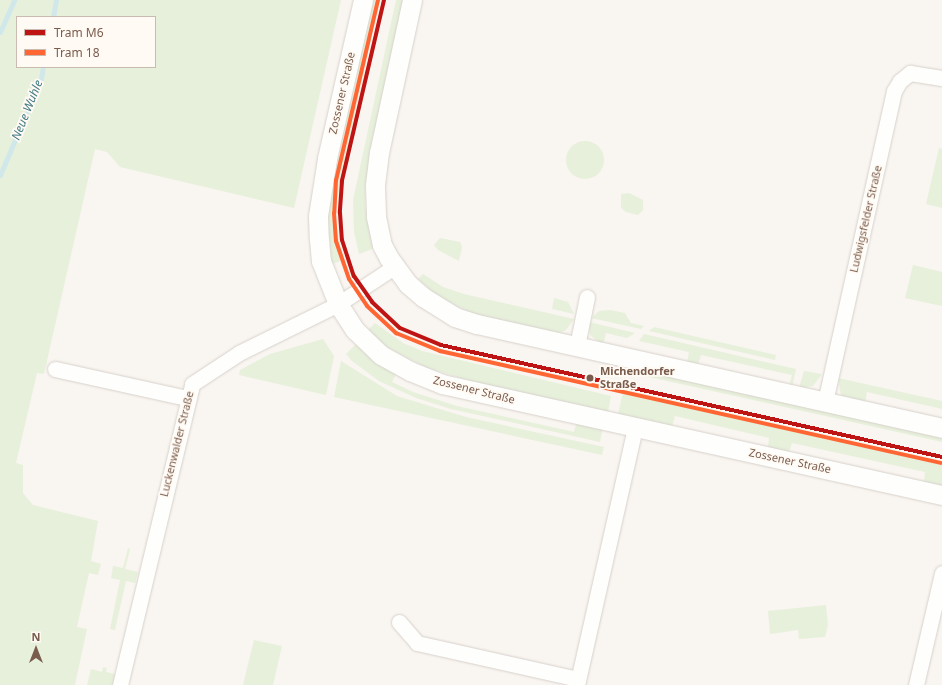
<!DOCTYPE html>
<html>
<head>
<meta charset="utf-8">
<style>
	body { margin:0 }
	#map { position:relative; width:942px; height:685px; overflow:hidden; background:#f9f5f0; font-family:"Noto Sans",sans-serif }
	div>[style] { position:absolute }
	[style*='--x'] { left:calc(var(--x)*1px); top:calc(var(--y)*1px); width:calc(var(--w)*1px); rotate:calc(var(--a)*1deg) }
	.green>* { inset:0; background:#e7f0db }
	.round { border-radius:50% }
	.stream>* { height:5px; margin:-2.5px; padding:0 2.5px; transform-origin:2.5px; border-radius:2.5px; background:#d0e8ea }
	.roads { filter:drop-shadow(0 0 1px #d7d1cb) drop-shadow(0 0 1px #d7d1cb) }
	.minor>* { height:15px; margin:-7.5px; padding:0 7.5px; transform-origin:7.5px; border-radius:7.5px; background:#fefefd }
	.tertiary>* { height:19px; margin:-9.5px; padding:0 9.5px; transform-origin:9.5px; border-radius:9.5px; background:#fefefd }
	.tram-1>* { height:4px; margin:-2px; padding:0 2px; transform-origin:2px; border-radius:2px; background:#be1414 }
	.tram-2>* { height:4px; margin:-2px; padding:0 2px; transform-origin:2px; border-radius:2px; background:#f63 }
	.dots>* { width:11px; height:11px; translate:-50% -50%; box-sizing:border-box; border:2px solid #fffaf3; border-radius:50% }
	span { translate:-50% -50%; white-space:nowrap; text-align:center; line-height:1.15; -webkit-text-stroke:3.5px #fffaf3; paint-order:stroke }
	.street-label { font-size:11px; color:#7a5c4d }
	.stop-label { font-size:11px; color:#7a5c4d; font-weight:700 }
	.left { translate:0 -50%; text-align:left }
	.water-label { font-size:12px; color:#437c86; font-style:italic }
	.legend { position:absolute; left:16px; top:16px; width:140px; height:52px; box-sizing:border-box; background:#fffaf3; border:1px solid #cabbb1; margin:0; padding:5px 7px; list-style:none; font-size:12px; color:#7a5c4d }
	.legend li { display:flex; align-items:center; gap:8px; height:20px }
	.legend b { width:20px; border:1px solid #cabbb1 }
	.north { position:absolute; left:16px; top:629px; width:40px; height:40px; -webkit-text-stroke:3px #fffaf3; paint-order:stroke; rotate:0deg; font-size:11px; font-weight:700; line-height:16px; text-align:center; color:#7a5c4d }
	.north::after { content:''; display:block; margin:auto; width:14px; height:18px; background:#7a5c4d; clip-path:polygon(50% 0,100% 100%,50% 72%,0 100%) }
</style>
</head>
<body>
<div id="map">
	<div class="green">
		<div style="clip-path:polygon(evenodd,0 0,341px 0,294px 208px,120px 167px,107px 152px,95px 149px,44px 374px,37px 373px,16px 463px,23px 465px,23px 493px,33px 505px,98px 521px,91px 561px,101px 564px,98px 575px,89px 573px,77px 627px,87px 629px,75px 685px,0 685px,0 0,17px 17px,155px 17px,155px 67px,17px 67px,17px 17px)"></div>
		<div style="clip-path:polygon(371px 0,379px 0,336px 204px,335px 221px,343px 260px,332px 264px,327px 212px,329px 189px)"></div>
		<div style="clip-path:polygon(396px 0,404px 0,365px 190px,365px 206px,375px 248px,359px 254px,354px 232px,353px 200px)"></div>
		<div class="round" style="left:566px;top:141px;width:38px;height:38px"></div>
		<div style="clip-path:polygon(939px 148px,942px 149px,942px 208px,926px 204px)"></div>
		<div style="clip-path:polygon(629px 193px,643px 200px,643px 210px,638px 215px,626px 212px,621px 208px,621px 194px)"></div>
		<div style="clip-path:polygon(440px 238px,460px 242px,462px 247px,459px 261px,438px 250px,434px 245px)"></div>
		<div style="clip-path:polygon(913px 265px,942px 272px,942px 306px,905px 298px)"></div>
		<div style="clip-path:polygon(423px 274px,443px 287px,464px 294px,574px 319px,566px 330px,559px 333px,477px 316px,437px 296px,418px 279px)"></div>
		<div style="clip-path:polygon(554px 298px,568px 302px,574px 314px,552px 309px)"></div>
		<div style="clip-path:polygon(610px 310px,625px 313px,631px 323px,644px 326px,641px 329px,591px 318px,599px 311px)"></div>
		<div style="clip-path:polygon(589px 322px,635px 333px,627px 338px,606px 333px,603px 345px,590px 335px)"></div>
		<div style="clip-path:polygon(375px 323px,403px 343px,422px 351px,611px 396px,608px 412px,467px 380px,425px 367px,385px 346px,368px 330px)"></div>
		<div style="clip-path:polygon(654px 327px,776px 355px,775px 360px,649px 331px)"></div>
		<div style="clip-path:polygon(644px 334px,796px 369px,792px 387px,789px 387px,792px 375px,701px 355px,698px 366px,687px 363px,689px 352px,639px 341px)"></div>
		<div style="clip-path:polygon(323px 339px,334px 356px,326px 395px,239px 375px,240px 370px,270px 354px)"></div>
		<div style="clip-path:polygon(356px 344px,397px 372px,392px 382px,413px 392px,457px 406px,574px 432px,577px 421px,603px 427px,600px 442px,451px 409px,416px 398px,379px 381px,352px 361px,346px 354px)"></div>
		<div style="clip-path:polygon(341px 361px,397px 396px,466px 417px,604px 447px,602px 455px,334px 397px)"></div>
		<div style="clip-path:polygon(633px 367px,942px 436px,942px 442px,631px 373px)"></div>
		<div style="clip-path:polygon(804px 371px,822px 374px,813px 386px,799px 388px)"></div>
		<div style="clip-path:polygon(838px 378px,942px 401px,942px 409px,867px 392px,865px 403px,841px 395px)"></div>
		<div style="clip-path:polygon(623px 392px,942px 462px,942px 487px,924px 483px,925px 472px,792px 443px,789px 452px,768px 447px,769px 438px,675px 416px,672px 427px,618px 414px)"></div>
		<div style="clip-path:polygon(128px 548px,130px 549px,125px 569px,138px 572px,135px 583px,126px 581px,115px 630px,110px 629px,120px 580px,111px 578px,113px 566px,123px 568px)"></div>
		<div style="clip-path:polygon(826px 605px,828px 625px,825px 637px,799px 639px,798px 630px,770px 634px,768px 611px)"></div>
		<div style="clip-path:polygon(254px 640px,282px 646px,273px 685px,243px 685px)"></div>
		<div style="clip-path:polygon(103px 667px,107px 668px,106px 672px,115px 674px,113px 685px,87px 685px,91px 669px,102px 672px)"></div>
	</div>
	<div class="stream">
		<div style="--x:53;--y:17;--w:17;--a:-80"></div>
		<div style="--x:0;--y:32;--w:35;--a:-66"></div>
		<div style="--x:0;--y:175;--w:104;--a:-66.9"></div>
		<div style="--x:41;--y:79;--w:12;--a:-81"></div>
	</div>
	<div class="roads">
		<div class="minor">
			<div style="--x:577;--y:346;--w:50;--a:-78.5"></div>
			<div style="--x:55;--y:369;--w:135;--a:12.4"></div>
			<div style="--x:825;--y:402;--w:319;--a:-77.5"></div>
			<div style="--x:894;--y:91;--w:12;--a:-59"></div>
			<div style="--x:900;--y:81;--w:13;--a:-39"></div>
			<div style="--x:910;--y:73;--w:32;--a:9"></div>
			<div style="--x:399;--y:622;--w:28;--a:49"></div>
			<div style="--x:417;--y:643;--w:165;--a:12.6"></div>
			<div style="--x:120;--y:685;--w:309;--a:-76.5"></div>
			<div style="--x:192;--y:384;--w:56;--a:-33.4"></div>
			<div style="--x:239;--y:353;--w:110;--a:-26.3"></div>
			<div style="--x:338;--y:304;--w:67;--a:-33.5"></div>
			<div style="--x:577;--y:685;--w:263;--a:-77.3"></div>
			<div style="--x:916;--y:685;--w:115;--a:-76.9"></div>
		</div>
		<div class="tertiary">
			<div style="--x:363;--y:0;--w:163;--a:102.8"></div>
			<div style="--x:327;--y:159;--w:58;--a:99"></div>
			<div style="--x:318;--y:216;--w:23;--a:88"></div>
			<div style="--x:319;--y:239;--w:22;--a:85"></div>
			<div style="--x:321;--y:261;--w:46;--a:68.4"></div>
			<div style="--x:338;--y:304;--w:31;--a:57"></div>
			<div style="--x:355;--y:330;--w:36;--a:44"></div>
			<div style="--x:381;--y:355;--w:33;--a:29"></div>
			<div style="--x:410;--y:371;--w:35;--a:22"></div>
			<div style="--x:442;--y:384;--w:512;--a:12.52"></div>
			<div style="--x:412;--y:0;--w:156;--a:102.2"></div>
			<div style="--x:379;--y:152;--w:34;--a:97"></div>
			<div style="--x:375;--y:186;--w:31;--a:88"></div>
			<div style="--x:376;--y:217;--w:29;--a:78"></div>
			<div style="--x:382;--y:245;--w:15;--a:62"></div>
			<div style="--x:389;--y:258;--w:32;--a:54"></div>
			<div style="--x:408;--y:284;--w:20;--a:41"></div>
			<div style="--x:423;--y:297;--w:38;--a:32"></div>
			<div style="--x:455;--y:317;--w:23;--a:18"></div>
			<div style="--x:477;--y:324;--w:476;--a:12.6"></div>
		</div>
	</div>
	<div class="tram-1">
		<div style="--x:384;--y:0;--w:186;--a:103.1"></div>
		<div style="--x:342;--y:181;--w:32;--a:94"></div>
		<div style="--x:340;--y:213;--w:27;--a:86"></div>
		<div style="--x:342;--y:240;--w:38;--a:72"></div>
		<div style="--x:354;--y:276;--w:32;--a:55"></div>
		<div style="--x:372;--y:302;--w:38;--a:43"></div>
		<div style="--x:400;--y:328;--w:44;--a:22.5"></div>
		<div style="--x:441;--y:345;--w:513;--a:12.6"></div>
	</div>
	<div class="tram-2">
		<div style="--x:378;--y:0;--w:185;--a:103.1"></div>
		<div style="--x:336;--y:180;--w:33;--a:93"></div>
		<div style="--x:334;--y:213;--w:28;--a:86"></div>
		<div style="--x:336;--y:241;--w:40;--a:71.1"></div>
		<div style="--x:349;--y:279;--w:32;--a:56"></div>
		<div style="--x:367;--y:306;--w:40;--a:43"></div>
		<div style="--x:396;--y:333;--w:48;--a:22.2"></div>
		<div style="--x:440;--y:351;--w:513;--a:12.6"></div>
	</div>
	<div class="dots">
		<div style="left:590px;top:378px;background:#7a5c4d"></div>
	</div>
	<div class="street-label">
		<span style="left:342px;top:93px;rotate:-77deg">Zossener Straße</span>
		<span style="left:866px;top:219px;rotate:-77deg">Ludwigsfelder Straße</span>
		<span style="left:474px;top:390px;rotate:14deg">Zossener Straße</span>
		<span style="left:177px;top:444px;rotate:-76deg">Luckenwalder Straße</span>
		<span style="left:790px;top:461px;rotate:12deg">Zossener Straße</span>
	</div>
	<div class="stop-label">
		<span class="left" style="left:600px;top:378px">Michendorfer<br>Straße</span>
	</div>
	<div class="water-label">
		<span style="left:27px;top:110px;rotate:-68deg">Neue Wuhle</span>
	</div>
	<ul class="legend">
	<li><b style="height:5px;background:#be1414"></b>Tram M6</li>
	<li><b style="height:5px;background:#f63"></b>Tram 18</li>
	</ul>
	<div class="north">N</div>
</div>
</body>
</html>
